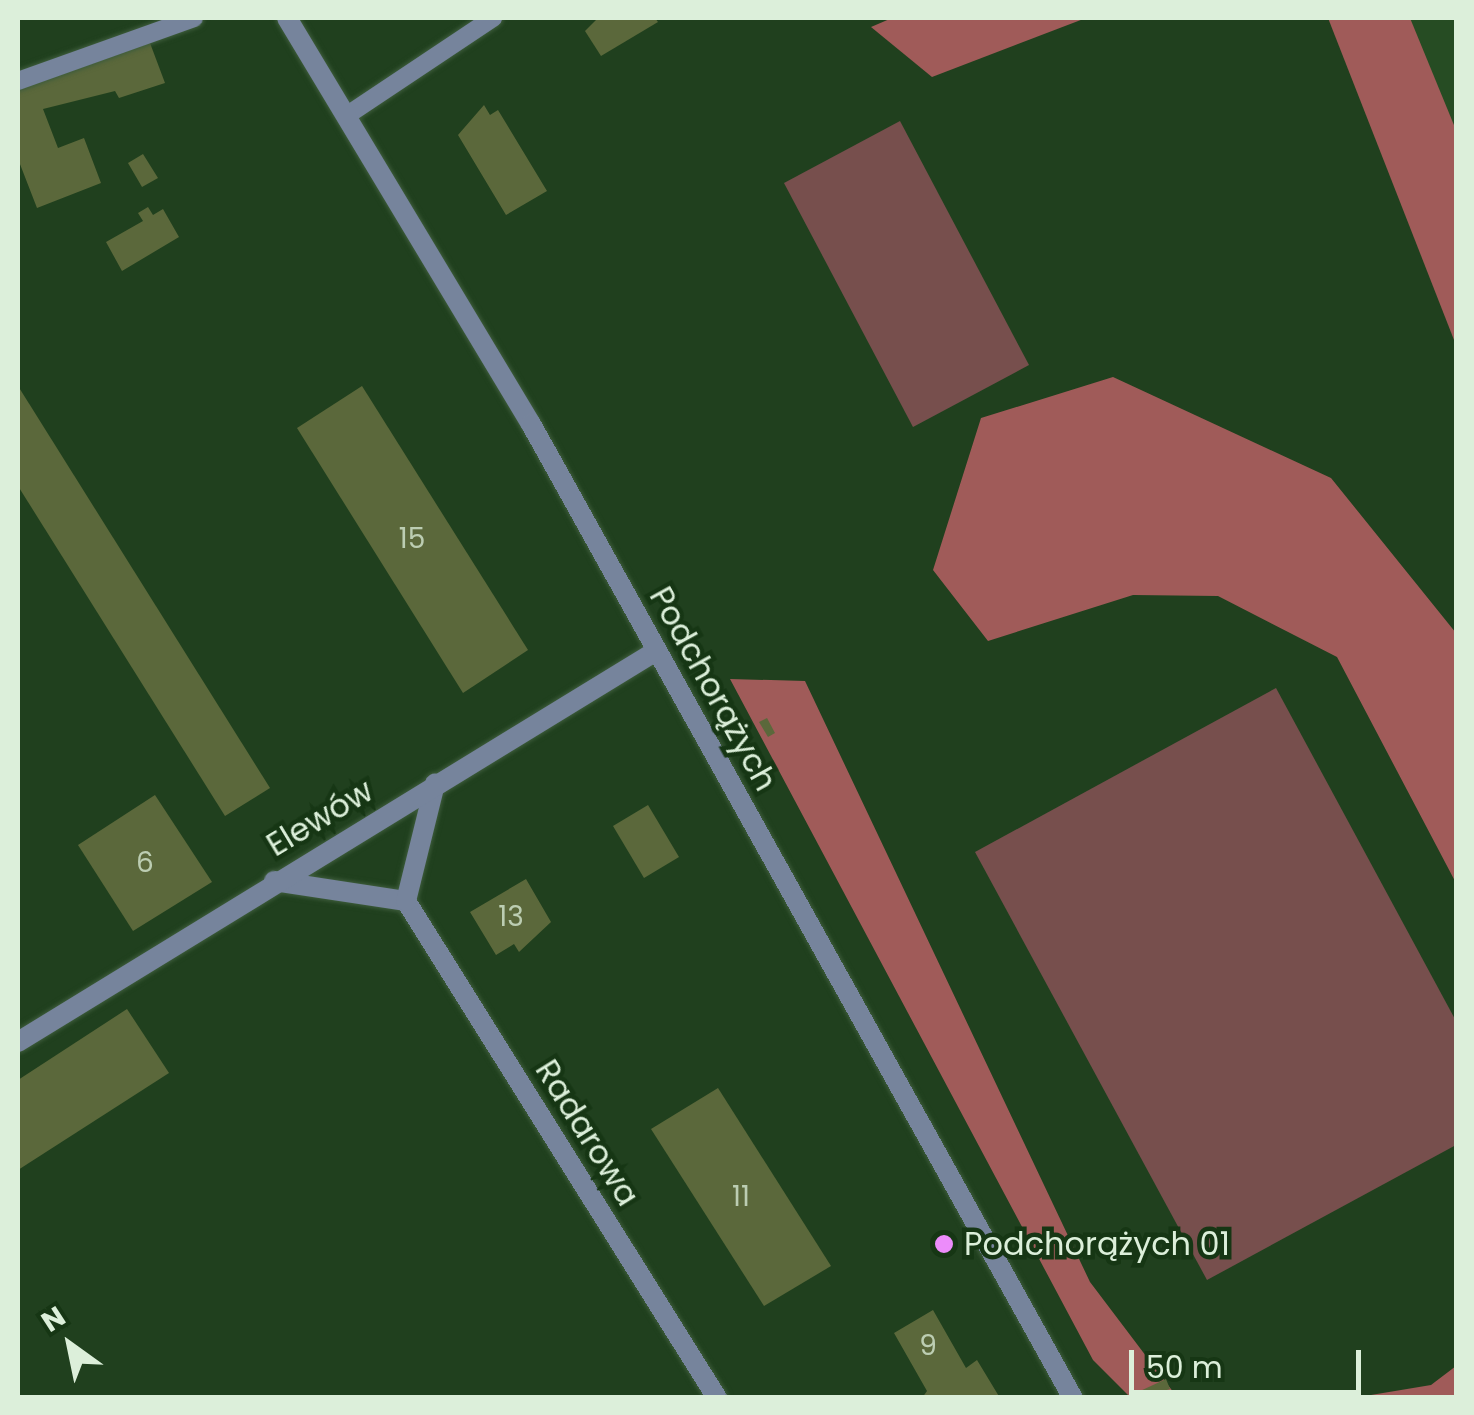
<!DOCTYPE html>
<html>
<head>
<meta charset="utf-8">
<style>
	body { margin:0 }
	#map { position:relative; width:1474px; height:1415px; overflow:hidden; background:#20401e; font-family:Poppins,sans-serif }
	div>[style] { position:absolute }
	[style*='--x'] { left:calc(var(--x)*1px); top:calc(var(--y)*1px); width:calc(var(--w)*1px); rotate:calc(var(--a)*1deg) }
	.built>* { inset:0; background:#264c23 }
	.green>* { inset:0; background:#774f4d }
	.forest>* { inset:0; background:#a05b59 }
	.building>* { inset:0; background:#5b683b }
	.roads { filter:drop-shadow(0 0 2px #3e5c3c) drop-shadow(0 0 2px #3e5c3c) }
	.service>* { height:18px; margin:-9px; padding:0 9px; transform-origin:9px; border-radius:9px; background:#76849c }
	.minor>* { height:20px; margin:-10px; padding:0 10px; transform-origin:10px; border-radius:10px; background:#76849c }
	.tertiary>* { height:20px; margin:-10px; padding:0 10px; transform-origin:10px; border-radius:10px; background:#76849c }
	.dots>* { width:28px; height:28px; translate:-50% -50%; box-sizing:border-box; border:5px solid #163614; border-radius:50% }
	span { translate:-50% -50%; white-space:nowrap; text-align:center; line-height:1.15; -webkit-text-stroke:9px #163614; paint-order:stroke }
	.number-label { font-size:28px; color:#bccdb2 }
	.number-label span { -webkit-text-stroke-width:0 }
	.street-label { font-size:32px; color:#dcefda }
	.poi-label { font-size:32px; color:#dcefda }
	.left { translate:0 -50%; text-align:left }
	.frame { position:absolute; inset:0; border:20px solid #dcefda; pointer-events:none }
	.north { position:absolute; left:20px; top:1295px; width:100px; height:100px; -webkit-text-stroke:8px #163614; paint-order:stroke; rotate:327deg; font-size:28px; font-weight:700; line-height:40px; text-align:center; color:#dcefda }
	.north::after { content:''; display:block; margin:auto; width:35px; height:45px; background:#dcefda; clip-path:polygon(50% 0,100% 100%,50% 72%,0 100%) }
	.scale { position:absolute; left:1129px; top:1350px; width:232px; height:45px; box-sizing:border-box; border:5px solid #dcefda; border-top:0; padding-left:12px; font-size:30px; line-height:35px; white-space:nowrap; color:#dcefda; -webkit-text-stroke:8px #163614; paint-order:stroke }
</style>
</head>
<body>
<div id="map">
	<div class="built">
		<div style="clip-path:polygon(1405px 18px,1456px 18px,1456px 178px)"></div>
	</div>
	<div class="green">
		<div style="clip-path:polygon(900px 121px,1029px 365px,913px 427px,784px 183px)"></div>
		<div style="clip-path:polygon(1276px 688px,1456px 1021px,1456px 1145px,1207px 1280px,975px 852px)"></div>
	</div>
	<div class="forest">
		<div style="clip-path:polygon(892px 18px,1086px 18px,932px 77px,871px 27px)"></div>
		<div style="clip-path:polygon(1328px 18px,1410px 18px,1456px 130px,1456px 345px)"></div>
		<div style="clip-path:polygon(1113px 377px,1331px 478px,1456px 633px,1456px 883px,1337px 657px,1218px 596px,1133px 595px,988px 641px,933px 570px,981px 418px)"></div>
		<div style="clip-path:polygon(730px 679px,805px 681px,1090px 1282px,1177px 1397px,1130px 1397px,1093px 1360px)"></div>
		<div style="clip-path:polygon(1456px 1366px,1456px 1397px,1359px 1397px,1431px 1385px)"></div>
	</div>
	<div class="building">
		<div style="clip-path:polygon(598px 18px,655px 18px,658px 22px,601px 56px,585px 31px)"></div>
		<div style="clip-path:polygon(150px 43px,165px 83px,119px 98px,115px 91px,43px 109px,58px 148px,84px 138px,101px 183px,37px 208px,18px 159px,18px 90px)"></div>
		<div style="clip-path:polygon(484px 105px,490px 115px,498px 110px,547px 191px,506px 215px,458px 135px)"></div>
		<div style="clip-path:polygon(143px 154px,158px 178px,142px 187px,128px 163px)"></div>
		<div style="clip-path:polygon(148px 207px,153px 215px,163px 209px,179px 237px,122px 271px,106px 242px,143px 221px,138px 213px)"></div>
		<div style="clip-path:polygon(18px 386px,270px 788px,225px 816px,18px 486px)"></div>
		<div style="clip-path:polygon(362px 386px,528px 650px,463px 693px,297px 428px)"></div>
		<div style="clip-path:polygon(767px 718px,775px 733px,768px 737px,759px 722px)"></div>
		<div style="clip-path:polygon(155px 795px,212px 882px,133px 931px,78px 845px)"></div>
		<div style="clip-path:polygon(648px 805px,679px 857px,644px 878px,613px 826px)"></div>
		<div style="clip-path:polygon(526px 879px,551px 922px,519px 952px,514px 944px,496px 955px,470px 912px)"></div>
		<div style="clip-path:polygon(127px 1009px,169px 1073px,18px 1170px,18px 1080px)"></div>
		<div style="clip-path:polygon(718px 1088px,831px 1266px,764px 1306px,651px 1129px)"></div>
		<div style="clip-path:polygon(933px 1310px,966px 1368px,977px 1360px,1000px 1398px,922px 1398px,927px 1391px,894px 1333px)"></div>
		<div style="clip-path:polygon(1166px 1379px,1170px 1389px,1141px 1398px,1138px 1392px)"></div>
	</div>
	<div class="roads">
		<div class="service">
			<div style="--x:18;--y:81;--w:187;--a:-19.7"></div>
			<div style="--x:346;--y:116;--w:177;--a:-33.7"></div>
		</div>
		<div class="minor">
			<div style="--x:274;--y:881;--w:134;--a:8.6"></div>
			<div style="--x:406;--y:901;--w:586;--a:57.96"></div>
			<div style="--x:406;--y:901;--w:121;--a:-76.1"></div>
			<div style="--x:18;--y:1042;--w:748;--a:-31.5"></div>
		</div>
		<div class="tertiary">
			<div style="--x:287;--y:18;--w:474;--a:59"></div>
			<div style="--x:531;--y:424;--w:1115;--a:60.91"></div>
		</div>
	</div>
	<div class="dots">
		<div style="left:944px;top:1244px;background:#ec8cfa"></div>
	</div>
	<div class="number-label">
		<span style="left:412px;top:539px">15</span>
		<span style="left:145px;top:863px">6</span>
		<span style="left:511px;top:917px">13</span>
		<span style="left:741px;top:1197px">11</span>
		<span style="left:928px;top:1346px">9</span>
	</div>
	<div class="street-label">
		<span style="left:713px;top:689px;rotate:61deg">Podchorążych</span>
		<span style="left:320px;top:818px;rotate:-31deg">Elewów</span>
		<span style="left:587px;top:1133px;rotate:58deg">Radarowa</span>
	</div>
	<div class="poi-label">
		<span class="left" style="left:964px;top:1244px">Podchorążych 01</span>
	</div>
	<div class="frame"></div>
	<div class="north">N</div>
	<div class="scale">50 m</div>
</div>
</body>
</html>
